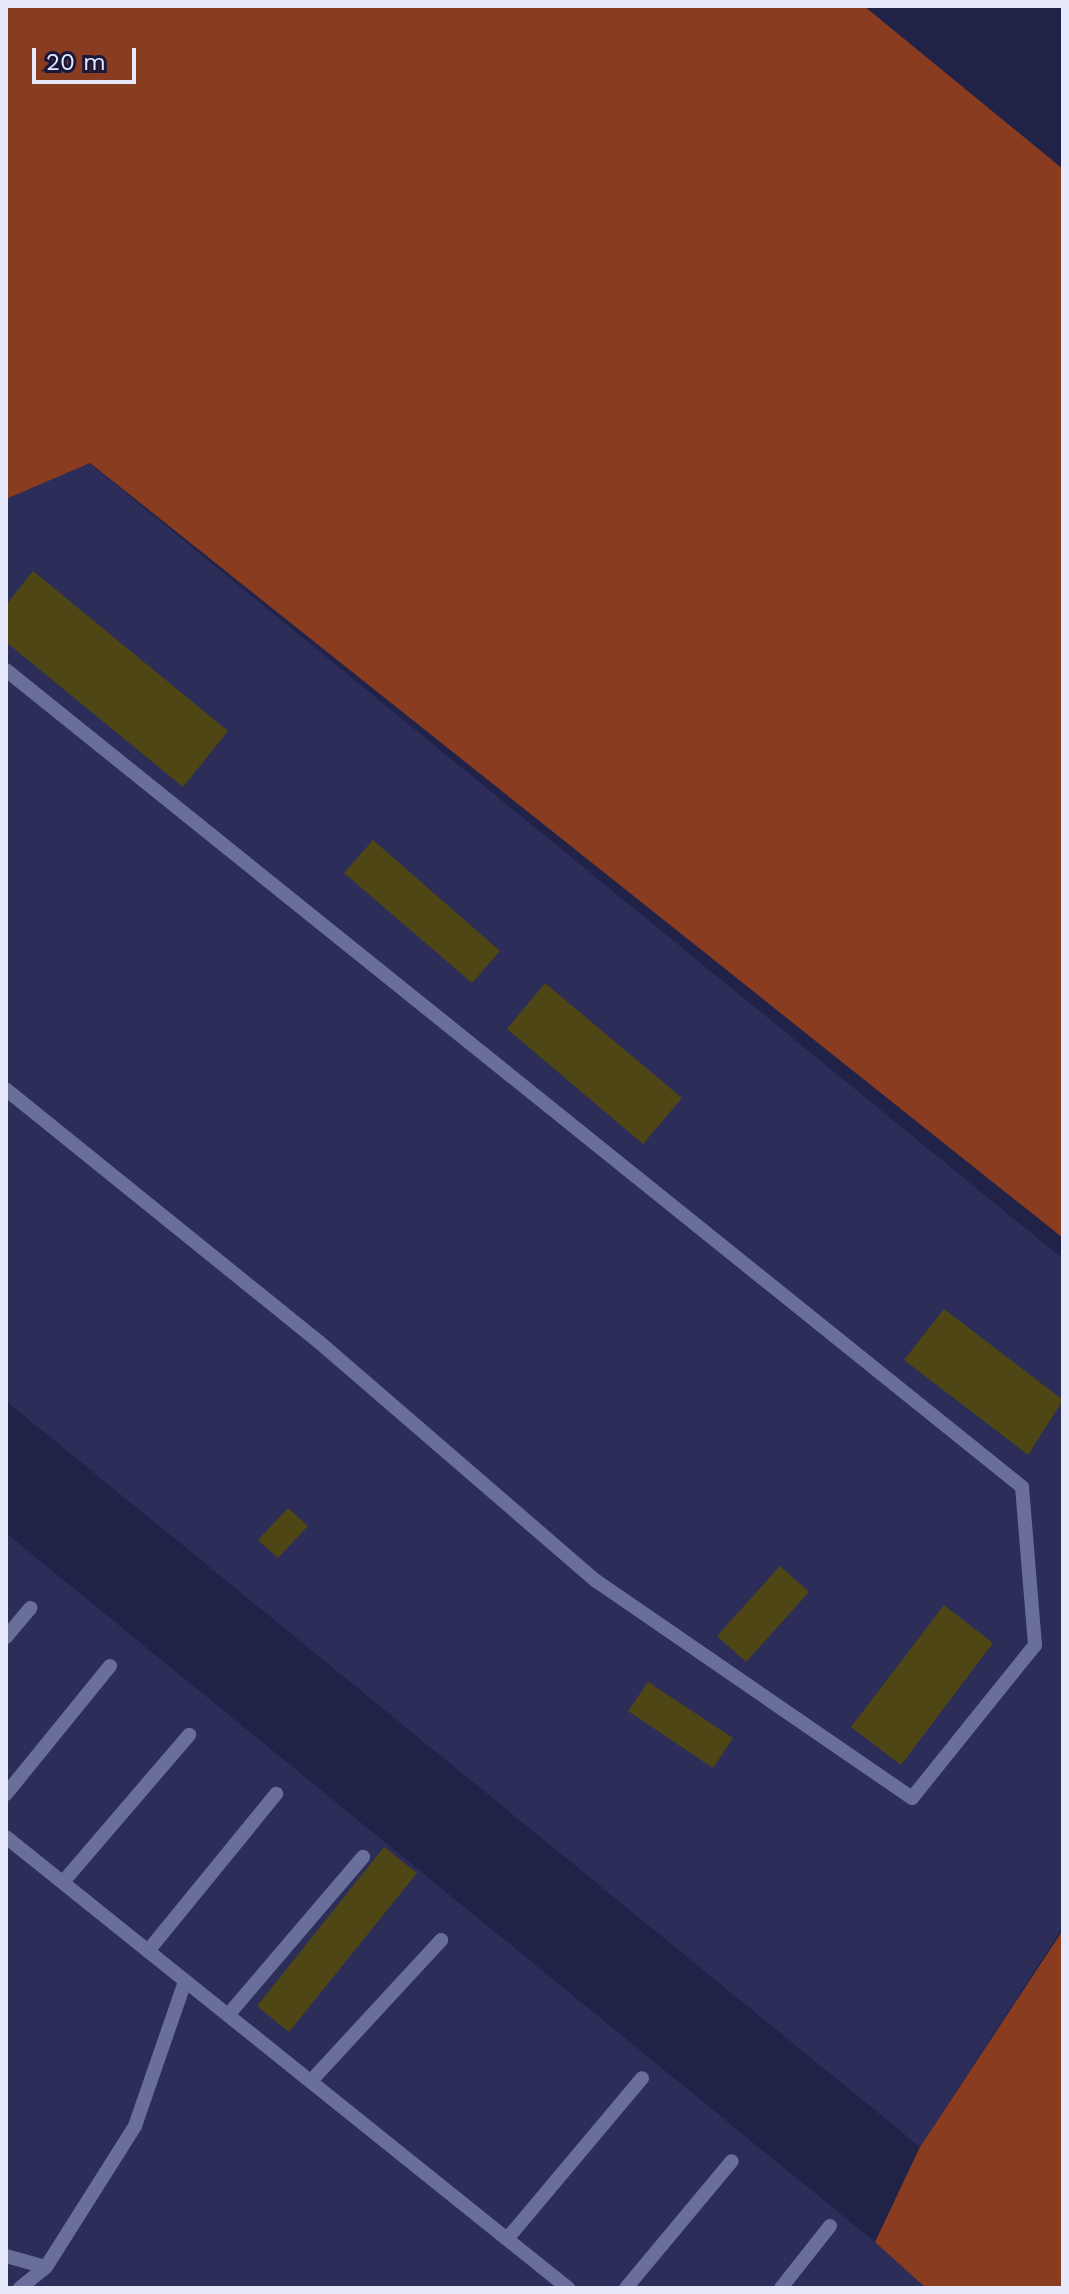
<!DOCTYPE html>
<html>
<head>
<meta charset="utf-8">
<style>
	body { margin:0 }
	#map { position:relative; width:1069px; height:2294px; overflow:hidden; background:#212248; font-family:"Work Sans",sans-serif }
	div>[style] { position:absolute }
	[style*='--x'] { left:calc(var(--x)*1px); top:calc(var(--y)*1px); width:calc(var(--w)*1px); rotate:calc(var(--a)*1deg) }
	.built>* { inset:0; background:#2c2d58 }
	.forest>* { inset:0; background:#8a3c20 }
	.building>* { inset:0; background:#4f4615 }
	.service>* { height:14px; margin:-7px; padding:0 7px; transform-origin:7px; border-radius:7px; background:#6a6e9a }
	span { translate:-50% -50%; white-space:nowrap; text-align:center; line-height:1.15; -webkit-text-stroke:6px #18183d; paint-order:stroke }
	.frame { position:absolute; inset:0; border:8px solid #e6e8fc; pointer-events:none }
	.scale { position:absolute; left:32px; top:48px; width:104px; height:36px; box-sizing:border-box; border:4px solid #e6e8fc; border-top:0; padding-left:10px; font-size:24px; line-height:28px; white-space:nowrap; color:#e6e8fc; -webkit-text-stroke:6px #18183d; paint-order:stroke }
</style>
</head>
<body>
<div id="map">
	<div class="built">
		<div style="clip-path:polygon(89px 463px,1063px 1259px,1063px 1927px,920px 2147px,6px 1401px,6px 478px)"></div>
		<div style="clip-path:polygon(6px 1533px,875px 2242px,931px 2288px,6px 2288px)"></div>
	</div>
	<div class="forest">
		<div style="clip-path:polygon(6px 6px,864px 6px,1063px 169px,1063px 1238px,90px 463px,6px 499px)"></div>
		<div style="clip-path:polygon(1063px 1930px,1063px 2288px,926px 2288px,875px 2242px,920px 2147px)"></div>
	</div>
	<div class="building">
		<div style="clip-path:polygon(33px 571px,228px 731px,183px 787px,6px 642px,6px 605px)"></div>
		<div style="clip-path:polygon(373px 840px,500px 951px,472px 983px,344px 873px)"></div>
		<div style="clip-path:polygon(545px 983px,682px 1098px,643px 1144px,507px 1029px)"></div>
		<div style="clip-path:polygon(944px 1309px,1063px 1400px,1028px 1455px,904px 1360px)"></div>
		<div style="clip-path:polygon(288px 1508px,308px 1526px,278px 1558px,258px 1540px)"></div>
		<div style="clip-path:polygon(780px 1566px,809px 1592px,746px 1662px,717px 1636px)"></div>
		<div style="clip-path:polygon(944px 1605px,993px 1643px,901px 1765px,851px 1727px)"></div>
		<div style="clip-path:polygon(648px 1682px,733px 1738px,713px 1768px,628px 1711px)"></div>
		<div style="clip-path:polygon(384px 1847px,417px 1873px,289px 2032px,257px 2006px)"></div>
	</div>
	<div class="service">
		<div style="--x:6;--y:670;--w:1304;--a:38.8"></div>
		<div style="--x:1022;--y:1487;--w:159;--a:85.3"></div>
		<div style="--x:1035;--y:1645;--w:196;--a:128.8"></div>
		<div style="--x:912;--y:1798;--w:383;--a:-145.5"></div>
		<div style="--x:596;--y:1581;--w:366;--a:-139.2"></div>
		<div style="--x:319;--y:1342;--w:402;--a:-141.1"></div>
		<div style="--x:6;--y:1637;--w:38;--a:-50"></div>
		<div style="--x:6;--y:1794;--w:165;--a:-50.9"></div>
		<div style="--x:6;--y:1837;--w:721;--a:38.75"></div>
		<div style="--x:63;--y:1882;--w:194;--a:-49.4"></div>
		<div style="--x:148;--y:1951;--w:203;--a:-50.8"></div>
		<div style="--x:228;--y:2015;--w:208;--a:-49.5"></div>
		<div style="--x:311;--y:2081;--w:192;--a:-47.3"></div>
		<div style="--x:507;--y:2239;--w:210;--a:-50"></div>
		<div style="--x:6;--y:2256;--w:41;--a:15.4"></div>
		<div style="--x:46;--y:2267;--w:167;--a:-57.7"></div>
		<div style="--x:135;--y:2126;--w:152;--a:-70.9"></div>
		<div style="--x:20;--y:2288;--w:33;--a:-39"></div>
		<div style="--x:626;--y:2288;--w:165;--a:-50.2"></div>
		<div style="--x:781;--y:2288;--w:79;--a:-51.7"></div>
	</div>
	<div class="frame"></div>
	<div class="scale">20 m</div>
</div>
</body>
</html>
